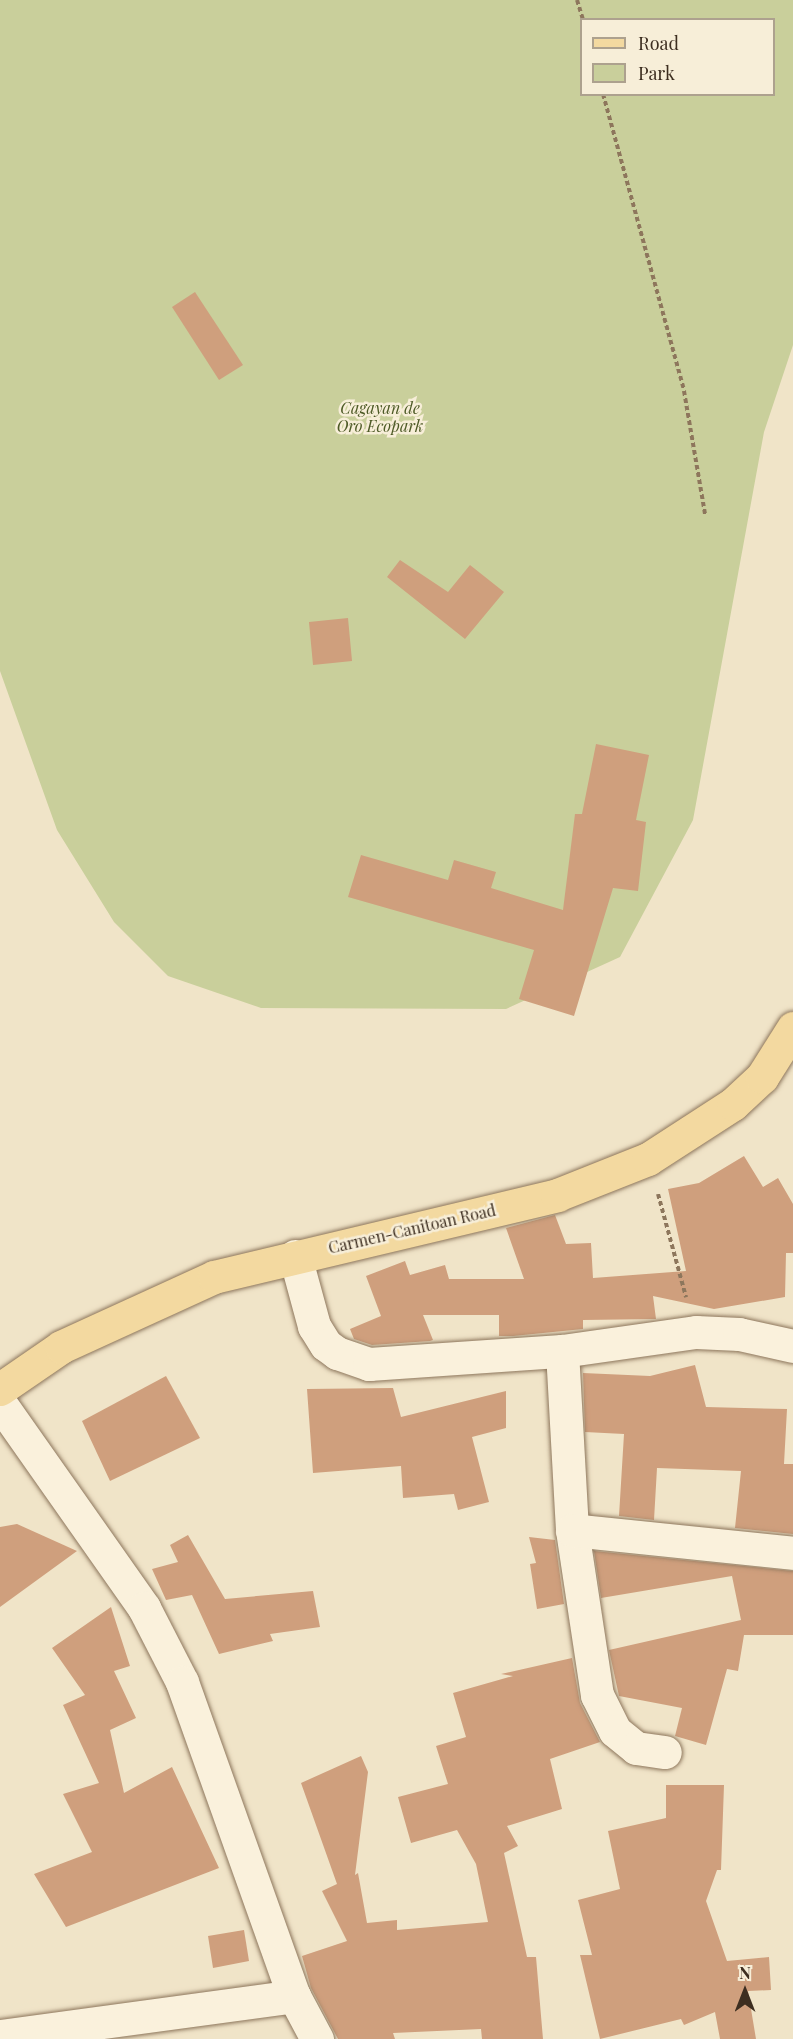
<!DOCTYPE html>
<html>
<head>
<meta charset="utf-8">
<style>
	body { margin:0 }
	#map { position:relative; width:793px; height:2039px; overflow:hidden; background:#f0e4c8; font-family:"Playfair Display",serif }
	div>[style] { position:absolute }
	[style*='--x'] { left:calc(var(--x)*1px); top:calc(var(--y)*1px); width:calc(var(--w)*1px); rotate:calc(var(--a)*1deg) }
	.green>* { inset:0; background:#c9cf9b }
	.building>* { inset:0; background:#cf9f7d }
	.path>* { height:4px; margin-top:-2px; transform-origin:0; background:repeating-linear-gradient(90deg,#8d765c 0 4.5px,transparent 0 7.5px) }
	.roads { filter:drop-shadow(0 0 2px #8d765c) drop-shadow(0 0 2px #8d765c) }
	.minor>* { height:33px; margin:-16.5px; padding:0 16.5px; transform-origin:16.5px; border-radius:16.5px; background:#faf1dc }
	.major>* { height:33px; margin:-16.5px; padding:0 16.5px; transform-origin:16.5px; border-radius:16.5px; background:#f3d9a0 }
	span { translate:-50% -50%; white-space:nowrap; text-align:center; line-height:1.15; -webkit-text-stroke:5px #f7eed8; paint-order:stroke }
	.park-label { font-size:16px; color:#4d5a26; font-style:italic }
	.street-label { font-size:16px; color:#3d2e20 }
	.legend { position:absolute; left:580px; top:18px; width:195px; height:78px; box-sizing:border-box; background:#f7eed8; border:2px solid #ada18e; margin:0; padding:8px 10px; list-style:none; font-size:18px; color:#3d2e20 }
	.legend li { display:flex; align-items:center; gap:12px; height:30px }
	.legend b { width:30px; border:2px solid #ada18e }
	.north { position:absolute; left:715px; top:1961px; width:60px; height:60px; -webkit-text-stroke:4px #f7eed8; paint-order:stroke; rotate:0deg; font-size:16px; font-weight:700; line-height:24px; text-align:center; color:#3d2e20 }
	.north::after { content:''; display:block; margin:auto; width:21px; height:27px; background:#3d2e20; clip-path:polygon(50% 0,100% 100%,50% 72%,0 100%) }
</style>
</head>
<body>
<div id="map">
	<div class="green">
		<div style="clip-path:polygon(evenodd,0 0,793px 0,793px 345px,764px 432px,693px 820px,620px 957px,506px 1009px,261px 1008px,168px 976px,114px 922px,57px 830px,0 671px,0 0,582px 20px,774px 20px,774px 94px,582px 94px,582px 20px)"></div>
	</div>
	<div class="building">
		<div style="clip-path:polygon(195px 292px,243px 365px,219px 380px,172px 307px)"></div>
		<div style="clip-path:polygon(400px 560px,448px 592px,470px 565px,504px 592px,465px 639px,387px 577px)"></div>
		<div style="clip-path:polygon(348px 618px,352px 661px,313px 665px,309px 622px)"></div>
		<div style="clip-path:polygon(596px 744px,649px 755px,636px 820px,646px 822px,638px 891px,613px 888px,574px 1016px,519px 999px,534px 950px,348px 897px,361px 855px,448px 880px,454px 860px,496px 872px,491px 888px,563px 910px,575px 814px,582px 814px)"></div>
		<div style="clip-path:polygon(744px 1156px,763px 1187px,778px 1178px,793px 1204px,793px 1253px,786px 1253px,785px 1297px,714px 1309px,653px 1296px,656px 1319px,583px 1320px,583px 1329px,513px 1336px,499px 1336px,499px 1315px,423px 1315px,433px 1340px,430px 1341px,372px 1345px,354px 1339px,350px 1329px,381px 1316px,366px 1276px,405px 1261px,410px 1275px,445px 1265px,449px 1279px,524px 1279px,506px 1228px,555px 1215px,566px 1244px,591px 1243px,593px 1278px,686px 1271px,668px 1189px,699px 1183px)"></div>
		<div style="clip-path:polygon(695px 1365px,706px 1407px,787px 1409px,784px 1464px,793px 1464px,793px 1534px,735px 1528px,741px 1471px,657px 1468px,654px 1520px,619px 1516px,624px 1434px,585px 1432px,583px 1373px,650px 1376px)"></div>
		<div style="clip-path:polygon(166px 1376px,200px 1438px,110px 1481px,82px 1421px)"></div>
		<div style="clip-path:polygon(393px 1388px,401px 1417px,506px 1391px,506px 1428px,472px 1437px,489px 1502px,458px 1510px,454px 1494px,403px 1498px,401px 1466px,313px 1473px,307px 1389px)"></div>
		<div style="clip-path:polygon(17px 1524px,77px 1551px,0 1607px,0 1527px)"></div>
		<div style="clip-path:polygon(188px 1535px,225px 1599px,313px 1591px,320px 1627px,270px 1634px,273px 1641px,219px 1654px,192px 1595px,166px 1600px,152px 1569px,178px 1562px,170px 1545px)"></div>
		<div style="clip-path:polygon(529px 1537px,555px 1540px,564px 1604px,537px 1609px,530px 1564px,536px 1563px)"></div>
		<div style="clip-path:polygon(594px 1551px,793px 1571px,793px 1635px,744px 1635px,738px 1671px,727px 1669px,706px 1745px,675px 1736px,682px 1708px,619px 1696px,609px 1650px,741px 1620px,732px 1576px,601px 1598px)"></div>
		<div style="clip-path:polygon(111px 1607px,130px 1666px,114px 1671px,136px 1718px,110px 1730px,124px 1793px,172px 1767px,219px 1868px,66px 1927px,34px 1874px,92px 1852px,63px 1794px,99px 1783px,63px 1705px,85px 1695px,52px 1648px)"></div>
		<div style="clip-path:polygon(572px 1658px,580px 1703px,600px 1742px,550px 1759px,562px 1809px,507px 1826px,518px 1846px,504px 1853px,527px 1957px,536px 1957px,543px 2039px,482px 2039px,481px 2029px,393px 2033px,395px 2039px,338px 2039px,311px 1988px,302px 1956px,347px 1941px,322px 1891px,337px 1884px,301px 1783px,361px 1756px,368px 1772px,355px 1875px,358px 1873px,367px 1923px,397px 1920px,397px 1930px,488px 1922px,476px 1864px,457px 1830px,411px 1843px,398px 1797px,448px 1784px,436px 1746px,466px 1737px,453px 1693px,513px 1676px,501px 1674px)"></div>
		<div style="clip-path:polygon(666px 1785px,724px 1785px,721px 1870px,717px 1870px,706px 1901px,727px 1961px,769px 1957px,771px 1990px,748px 1991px,756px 2039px,720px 2039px,715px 2012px,684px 2025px,681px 2019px,600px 2039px,580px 1955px,592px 1955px,578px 1900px,620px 1889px,608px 1831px,666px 1818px)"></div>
		<div style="clip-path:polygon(244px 1930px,249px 1961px,213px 1968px,208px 1936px)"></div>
	</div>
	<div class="path">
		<div style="--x:577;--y:0;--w:21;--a:73"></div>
		<div style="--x:603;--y:94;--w:308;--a:74.7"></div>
		<div style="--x:684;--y:391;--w:125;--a:80.3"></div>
		<div style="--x:658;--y:1194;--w:107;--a:74.8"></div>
	</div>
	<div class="roads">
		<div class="minor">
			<div style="--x:295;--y:1256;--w:73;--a:74.8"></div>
			<div style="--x:314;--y:1326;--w:22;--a:58"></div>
			<div style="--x:326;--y:1345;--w:14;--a:36"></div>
			<div style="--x:337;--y:1353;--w:34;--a:19"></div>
			<div style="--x:369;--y:1364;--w:193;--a:-3.9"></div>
			<div style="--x:562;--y:1351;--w:135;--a:-8.1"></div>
			<div style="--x:696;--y:1332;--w:43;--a:2.7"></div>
			<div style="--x:739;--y:1334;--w:55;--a:12.5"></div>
			<div style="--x:562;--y:1351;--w:179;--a:86.8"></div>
			<div style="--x:572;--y:1530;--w:167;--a:81.4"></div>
			<div style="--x:597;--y:1695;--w:40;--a:63.4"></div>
			<div style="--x:615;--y:1731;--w:27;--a:39"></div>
			<div style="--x:636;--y:1748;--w:29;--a:8"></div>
			<div style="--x:0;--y:1403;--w:251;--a:54.9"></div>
			<div style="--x:144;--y:1608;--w:83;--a:62.8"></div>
			<div style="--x:182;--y:1682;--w:333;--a:70.4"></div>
			<div style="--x:294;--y:1996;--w:49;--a:61.9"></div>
			<div style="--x:572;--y:1530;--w:222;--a:5.9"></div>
			<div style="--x:0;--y:2036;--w:297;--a:-7.7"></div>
		</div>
		<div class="major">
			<div style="--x:0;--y:1389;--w:74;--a:-34.5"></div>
			<div style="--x:61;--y:1347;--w:168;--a:-24.6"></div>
			<div style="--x:214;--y:1277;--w:353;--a:-13.4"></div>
			<div style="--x:557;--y:1195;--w:98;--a:-21.6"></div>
			<div style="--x:648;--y:1159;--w:101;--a:-32.9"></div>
			<div style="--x:733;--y:1104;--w:40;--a:-43"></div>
			<div style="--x:762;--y:1077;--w:58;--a:-57.7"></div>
		</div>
	</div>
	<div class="park-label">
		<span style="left:380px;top:417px">Cagayan de<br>Oro Ecopark</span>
	</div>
	<div class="street-label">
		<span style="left:412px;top:1229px;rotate:-13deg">Carmen-Canitoan Road</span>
	</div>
	<ul class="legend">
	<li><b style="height:8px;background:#f3d9a0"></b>Road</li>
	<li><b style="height:16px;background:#c9cf9b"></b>Park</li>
	</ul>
	<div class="north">N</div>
</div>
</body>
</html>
